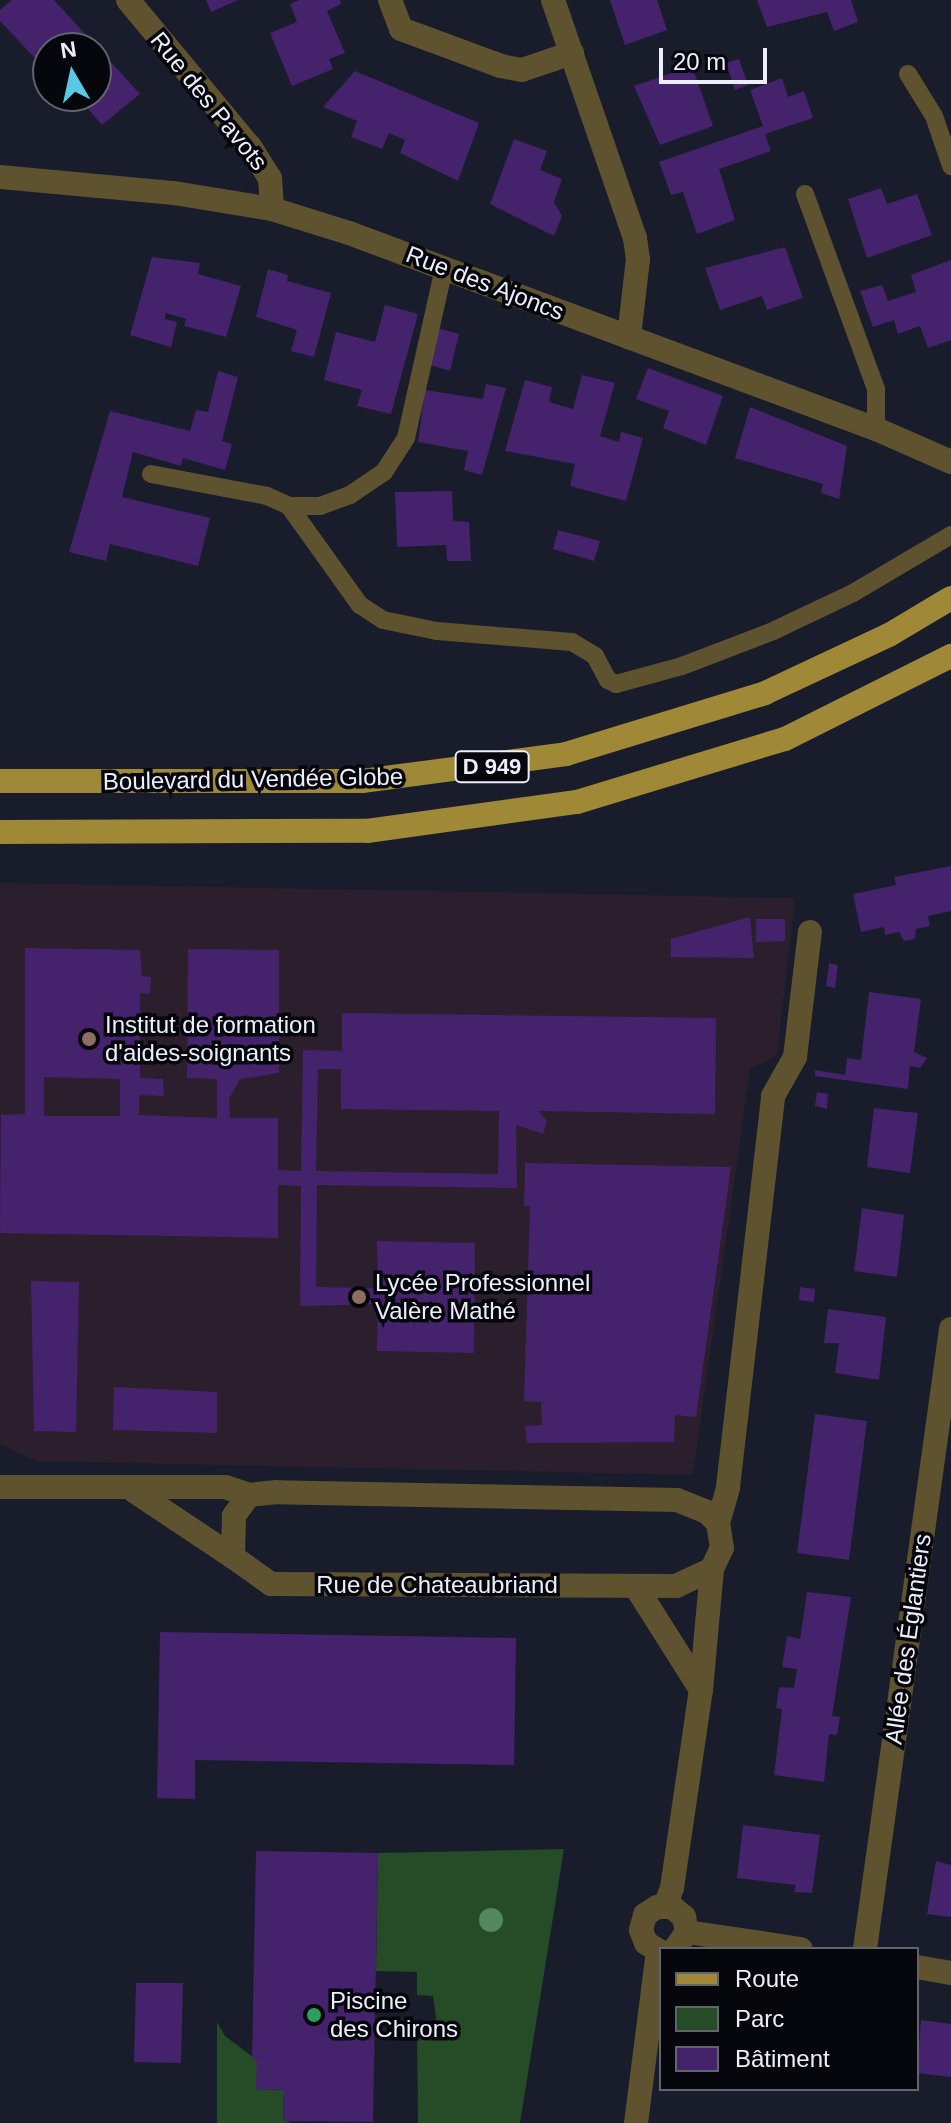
<!DOCTYPE html>
<html>
<head>
<meta charset="utf-8">
<style>
	body { margin:0 }
	#map { position:relative; width:951px; height:2123px; overflow:hidden; background:#191c2b; font-family:Helvetica,sans-serif }
	div>[style] { position:absolute }
	[style*='--x'] { left:calc(var(--x)*1px); top:calc(var(--y)*1px); width:calc(var(--w)*1px); rotate:calc(var(--a)*1deg) }
	.education>* { inset:0; background:#2b1f2d }
	.green>* { inset:0; background:#264b27 }
	.building>* { inset:0; background:#45226c }
	.lane>* { height:18px; margin:-9px; padding:0 9px; transform-origin:9px; border-radius:9px; background:#5e532e }
	.street>* { height:24px; margin:-12px; padding:0 12px; transform-origin:12px; border-radius:12px; background:#5e532e }
	.primary>* { height:24px; margin:-12px; padding:0 12px; transform-origin:12px; border-radius:12px; background:#9f8936 }
	.trees>* { width:24px; height:24px; margin:-12px; border-radius:50%; background:#53885c }
	.dots>* { width:22px; height:22px; translate:-50% -50%; box-sizing:border-box; border:4px solid #06070d; border-radius:50% }
	span { translate:-50% -50%; white-space:nowrap; text-align:center; line-height:1.15; -webkit-text-stroke:7px #06070d; paint-order:stroke }
	.shield-label span { padding:2px 6px; background:#06070d; border:2px solid; border-radius:6px; -webkit-text-stroke-width:0 }
	.shield-label { font-size:22px; color:#eceff9; font-weight:700 }
	.street-label { font-size:24px; color:#eceff9 }
	.poi-label { font-size:24px; color:#eceff9 }
	.left { translate:0 -50%; text-align:left }
	.legend { position:absolute; left:659px; top:1947px; width:260px; height:144px; box-sizing:border-box; background:#06070d; border:2px solid #62646b; margin:0; padding:10px 14px; list-style:none; font-size:24px; color:#eceff9 }
	.legend li { display:flex; align-items:center; gap:16px; height:40px }
	.legend b { width:40px; border:2px solid #62646b }
	.north { position:absolute; left:32px; top:32px; width:80px; height:80px; box-sizing:border-box; background:#06070d; border:2px solid #62646b; border-radius:50%; rotate:351deg; font-size:22px; font-weight:700; line-height:32px; text-align:center; color:#eceff9 }
	.north::after { content:''; display:block; margin:auto; width:28px; height:36px; background:#59c8e5; clip-path:polygon(50% 0,100% 100%,50% 72%,0 100%) }
	.scale { position:absolute; left:659px; top:48px; width:108px; height:36px; box-sizing:border-box; border:4px solid #eceff9; border-top:0; padding-left:10px; font-size:24px; line-height:28px; white-space:nowrap; color:#eceff9; -webkit-text-stroke:6px #06070d; paint-order:stroke }
</style>
</head>
<body>
<div id="map">
	<div class="education">
		<div style="clip-path:polygon(0 883px,795px 898px,777px 1056px,750px 1069px,693px 1475px,37px 1461px,0 1444px)"></div>
	</div>
	<div class="green">
		<div style="clip-path:polygon(564px 1849px,520px 2123px,418px 2123px,417px 2025px,437px 2024px,433px 1996px,417px 1995px,417px 1972px,376px 1971px,378px 1853px)"></div>
		<div style="clip-path:polygon(217px 2022px,225px 2036px,257px 2060px,257px 2089px,284px 2090px,283px 2120px,292px 2123px,217px 2123px)"></div>
	</div>
	<div class="building">
		<div style="clip-path:polygon(12px 0,54px 0,140px 94px,102px 125px,77px 96px,96px 96px,96px 48px,48px 48px,48px 72px,0 21px,0 10px)"></div>
		<div style="clip-path:polygon(206px 0,238px 0,211px 12px)"></div>
		<div style="clip-path:polygon(299px 0,340px 0,341px 4px,327px 11px,345px 53px,329px 59px,333px 69px,292px 86px,270px 33px,297px 22px,290px 4px)"></div>
		<div style="clip-path:polygon(610px 0,657px 0,667px 30px,625px 45px)"></div>
		<div style="clip-path:polygon(757px 0,851px 0,858px 22px,834px 31px,827px 12px,767px 27px)"></div>
		<div style="clip-path:polygon(739px 59px,748px 85px,735px 90px,726px 63px)"></div>
		<div style="clip-path:polygon(692px 66px,713px 126px,660px 145px,634px 86px)"></div>
		<div style="clip-path:polygon(355px 71px,479px 123px,458px 181px,400px 153px,405px 140px,389px 133px,382px 149px,351px 137px,357px 121px,323px 107px)"></div>
		<div style="clip-path:polygon(782px 78px,788px 97px,804px 91px,813px 118px,765px 134px,771px 151px,719px 169px,735px 220px,697px 234px,683px 192px,671px 195px,659px 162px,763px 126px,750px 90px)"></div>
		<div style="clip-path:polygon(514px 139px,547px 151px,540px 170px,562px 179px,554px 202px,562px 216px,554px 236px,490px 204px)"></div>
		<div style="clip-path:polygon(881px 188px,887px 204px,917px 194px,932px 235px,867px 258px,848px 199px)"></div>
		<div style="clip-path:polygon(785px 247px,803px 298px,767px 310px,762px 296px,720px 310px,705px 268px)"></div>
		<div style="clip-path:polygon(152px 257px,200px 263px,198px 274px,241px 286px,226px 337px,184px 326px,186px 319px,166px 313px,165px 319px,177px 322px,171px 347px,130px 335px)"></div>
		<div style="clip-path:polygon(951px 260px,951px 340px,928px 348px,920px 326px,898px 334px,894px 320px,873px 327px,860px 291px,882px 285px,888px 301px,916px 292px,911px 275px)"></div>
		<div style="clip-path:polygon(268px 269px,288px 275px,287px 281px,331px 293px,314px 357px,291px 351px,297px 330px,256px 317px)"></div>
		<div style="clip-path:polygon(385px 305px,418px 314px,391px 414px,357px 406px,362px 390px,324px 380px,336px 332px,375px 342px)"></div>
		<div style="clip-path:polygon(437px 328px,459px 334px,450px 371px,427px 364px)"></div>
		<div style="clip-path:polygon(648px 368px,723px 396px,706px 445px,663px 428px,669px 411px,636px 399px)"></div>
		<div style="clip-path:polygon(218px 371px,238px 377px,222px 441px,232px 444px,225px 470px,183px 458px,181px 466px,133px 452px,122px 497px,210px 518px,198px 566px,110px 544px,106px 561px,69px 552px,110px 411px,190px 431px,196px 410px,208px 412px)"></div>
		<div style="clip-path:polygon(582px 375px,615px 383px,600px 436px,619px 442px,621px 432px,643px 438px,626px 501px,570px 486px,575px 464px,505px 451px,525px 380px,552px 387px,549px 402px,573px 409px)"></div>
		<div style="clip-path:polygon(486px 384px,506px 388px,482px 475px,464px 470px,468px 451px,418px 442px,425px 390px,483px 399px)"></div>
		<div style="clip-path:polygon(750px 407px,847px 446px,839px 499px,821px 493px,823px 484px,735px 458px)"></div>
		<div style="clip-path:polygon(452px 491px,453px 521px,469px 522px,471px 561px,447px 561px,446px 545px,397px 547px,395px 492px)"></div>
		<div style="clip-path:polygon(558px 530px,600px 541px,594px 561px,553px 549px)"></div>
		<div style="clip-path:polygon(951px 866px,951px 911px,928px 916px,930px 926px,916px 929px,915px 939px,904px 941px,899px 932px,885px 935px,884px 927px,861px 932px,853px 894px,896px 885px,894px 877px)"></div>
		<div style="clip-path:polygon(750px 917px,754px 958px,671px 957px,671px 939px)"></div>
		<div style="clip-path:polygon(756px 919px,785px 919px,785px 941px,756px 942px)"></div>
		<div style="clip-path:polygon(evenodd,25px 948px,140px 950px,142px 976px,151px 977px,150px 994px,140px 993px,140px 1078px,163px 1079px,164px 1096px,139px 1095px,139px 1115px,217px 1118px,217px 1079px,187px 1078px,188px 949px,279px 950px,279px 1073px,240px 1079px,229px 1099px,230px 1118px,278px 1118px,278px 1170px,301px 1171px,303px 1050px,342px 1051px,342px 1013px,716px 1018px,715px 1114px,538px 1111px,547px 1121px,543px 1134px,516px 1125px,517px 1188px,317px 1185px,316px 1287px,378px 1288px,377px 1241px,475px 1243px,474px 1353px,377px 1351px,378px 1304px,300px 1306px,301px 1186px,278px 1185px,278px 1238px,0 1233px,1px 1115px,25px 1114px,25px 948px,318px 1069px,341px 1069px,341px 1109px,499px 1111px,498px 1174px,316px 1171px,318px 1069px,25px 948px,44px 1077px,120px 1079px,120px 1116px,44px 1116px,44px 1077px)"></div>
		<div style="clip-path:polygon(829px 963px,838px 965px,835px 988px,826px 986px)"></div>
		<div style="clip-path:polygon(869px 992px,921px 999px,914px 1052px,927px 1058px,920px 1068px,910px 1066px,908px 1089px,815px 1076px,815px 1070px,845px 1075px,847px 1058px,861px 1060px)"></div>
		<div style="clip-path:polygon(817px 1092px,828px 1094px,827px 1109px,815px 1106px)"></div>
		<div style="clip-path:polygon(874px 1108px,918px 1113px,910px 1173px,867px 1167px)"></div>
		<div style="clip-path:polygon(525px 1163px,731px 1167px,696px 1417px,675px 1415px,674px 1442px,527px 1443px,525px 1426px,542px 1425px,541px 1402px,524px 1401px,530px 1206px,524px 1206px)"></div>
		<div style="clip-path:polygon(862px 1208px,904px 1215px,897px 1277px,854px 1271px)"></div>
		<div style="clip-path:polygon(31px 1281px,79px 1282px,76px 1432px,34px 1431px)"></div>
		<div style="clip-path:polygon(800px 1287px,815px 1289px,814px 1302px,799px 1300px)"></div>
		<div style="clip-path:polygon(828px 1309px,886px 1317px,879px 1380px,835px 1373px,839px 1343px,824px 1343px)"></div>
		<div style="clip-path:polygon(114px 1387px,217px 1392px,217px 1433px,113px 1430px)"></div>
		<div style="clip-path:polygon(815px 1414px,867px 1421px,849px 1560px,797px 1553px)"></div>
		<div style="clip-path:polygon(807px 1592px,851px 1597px,832px 1716px,840px 1717px,837px 1735px,829px 1734px,824px 1782px,774px 1775px,782px 1709px,776px 1708px,779px 1687px,794px 1688px,797px 1669px,782px 1667px,787px 1636px,800px 1639px)"></div>
		<div style="clip-path:polygon(160px 1632px,516px 1638px,514px 1765px,195px 1760px,195px 1799px,157px 1798px)"></div>
		<div style="clip-path:polygon(743px 1825px,820px 1835px,812px 1893px,794px 1892px,796px 1885px,737px 1878px)"></div>
		<div style="clip-path:polygon(256px 1851px,378px 1853px,373px 2122px,283px 2121px,284px 2090px,256px 2089px,257px 2060px,252px 2060px)"></div>
		<div style="clip-path:polygon(936px 1861px,951px 1865px,951px 1917px,927px 1914px)"></div>
		<div style="clip-path:polygon(136px 1983px,183px 1983px,181px 2063px,134px 2062px)"></div>
		<div style="clip-path:polygon(921px 2020px,951px 2024px,951px 2077px,917px 2073px)"></div>
	</div>
	<div class="lane">
		<div style="--x:908;--y:74;--w:49;--a:58.2"></div>
		<div style="--x:934;--y:116;--w:53;--a:71.2"></div>
		<div style="--x:805;--y:194;--w:208;--a:70"></div>
		<div style="--x:876;--y:389;--w:40;--a:90"></div>
		<div style="--x:151;--y:474;--w:118;--a:10.7"></div>
		<div style="--x:267;--y:496;--w:24;--a:24"></div>
		<div style="--x:289;--y:506;--w:122;--a:54.4"></div>
		<div style="--x:360;--y:605;--w:27;--a:33"></div>
		<div style="--x:383;--y:620;--w:55;--a:11.5"></div>
		<div style="--x:437;--y:631;--w:135;--a:4.7"></div>
		<div style="--x:572;--y:642;--w:27;--a:31"></div>
		<div style="--x:595;--y:656;--w:27;--a:62"></div>
		<div style="--x:608;--y:680;--w:9;--a:27"></div>
		<div style="--x:616;--y:684;--w:68;--a:-15.3"></div>
		<div style="--x:682;--y:666;--w:97;--a:-21"></div>
		<div style="--x:773;--y:631;--w:89;--a:-25.4"></div>
		<div style="--x:853;--y:593;--w:114;--a:-30.6"></div>
		<div style="--x:289;--y:506;--w:31;--a:0"></div>
		<div style="--x:320;--y:506;--w:32;--a:-20"></div>
		<div style="--x:350;--y:495;--w:41;--a:-34.1"></div>
		<div style="--x:384;--y:472;--w:40;--a:-57.1"></div>
		<div style="--x:406;--y:438;--w:174;--a:-77.4"></div>
	</div>
	<div class="street">
		<div style="--x:128;--y:0;--w:192;--a:50.3"></div>
		<div style="--x:251;--y:148;--w:36;--a:58"></div>
		<div style="--x:270;--y:178;--w:31;--a:86"></div>
		<div style="--x:390;--y:0;--w:31;--a:69"></div>
		<div style="--x:401;--y:29;--w:107;--a:20.3"></div>
		<div style="--x:501;--y:66;--w:21;--a:11"></div>
		<div style="--x:522;--y:70;--w:53;--a:-18.8"></div>
		<div style="--x:553;--y:0;--w:252;--a:71"></div>
		<div style="--x:635;--y:238;--w:21;--a:82"></div>
		<div style="--x:638;--y:259;--w:79;--a:96.6"></div>
		<div style="--x:0;--y:177;--w:175;--a:5.3"></div>
		<div style="--x:174;--y:193;--w:99;--a:9.3"></div>
		<div style="--x:272;--y:209;--w:81;--a:17.3"></div>
		<div style="--x:349;--y:233;--w:562;--a:20.4"></div>
		<div style="--x:876;--y:429;--w:82;--a:23.7"></div>
		<div style="--x:0;--y:1487;--w:225;--a:0"></div>
		<div style="--x:225;--y:1487;--w:25;--a:18"></div>
		<div style="--x:134;--y:1491;--w:119;--a:33.7"></div>
		<div style="--x:718;--y:1523;--w:37;--a:-74"></div>
		<div style="--x:728;--y:1487;--w:394;--a:-83.4"></div>
		<div style="--x:773;--y:1096;--w:45;--a:-60.6"></div>
		<div style="--x:795;--y:1057;--w:126;--a:-83.2"></div>
		<div style="--x:636;--y:1587;--w:122;--a:57.7"></div>
		<div style="--x:665;--y:1906;--w:19;--a:-69"></div>
		<div style="--x:672;--y:1888;--w:200;--a:-81.7"></div>
		<div style="--x:701;--y:1690;--w:121;--a:-84.8"></div>
		<div style="--x:712;--y:1569;--w:23;--a:-65"></div>
		<div style="--x:722;--y:1548;--w:25;--a:-99"></div>
		<div style="--x:718;--y:1523;--w:16;--a:-135"></div>
		<div style="--x:707;--y:1512;--w:32;--a:-158"></div>
		<div style="--x:677;--y:1500;--w:400;--a:-178.9"></div>
		<div style="--x:277;--y:1492;--w:28;--a:174"></div>
		<div style="--x:249;--y:1495;--w:26;--a:126"></div>
		<div style="--x:234;--y:1516;--w:41;--a:91.4"></div>
		<div style="--x:233;--y:1557;--w:47;--a:35.4"></div>
		<div style="--x:271;--y:1584;--w:405;--a:0.3"></div>
		<div style="--x:676;--y:1586;--w:40;--a:-25"></div>
		<div style="--x:687;--y:1932;--w:115;--a:8.5"></div>
		<div style="--x:865;--y:1949;--w:626;--a:-82.1"></div>
		<div style="--x:661;--y:1952;--w:17;--a:-149"></div>
		<div style="--x:646;--y:1943;--w:14;--a:-111"></div>
		<div style="--x:641;--y:1930;--w:16;--a:-75"></div>
		<div style="--x:645;--y:1915;--w:14;--a:-34"></div>
		<div style="--x:657;--y:1907;--w:15;--a:0"></div>
		<div style="--x:672;--y:1907;--w:16;--a:40"></div>
		<div style="--x:684;--y:1917;--w:15;--a:79"></div>
		<div style="--x:687;--y:1932;--w:21;--a:125"></div>
		<div style="--x:917;--y:1967;--w:35;--a:10"></div>
		<div style="--x:636;--y:2123;--w:172;--a:-82.7"></div>
	</div>
	<div class="primary">
		<div style="--x:0;--y:781;--w:362;--a:0"></div>
		<div style="--x:362;--y:781;--w:206;--a:-7.5"></div>
		<div style="--x:566;--y:754;--w:208;--a:-17"></div>
		<div style="--x:765;--y:693;--w:137;--a:-25.1"></div>
		<div style="--x:889;--y:635;--w:72;--a:-30.8"></div>
		<div style="--x:0;--y:832;--w:367;--a:-0.2"></div>
		<div style="--x:367;--y:831;--w:212;--a:-7.9"></div>
		<div style="--x:577;--y:802;--w:217;--a:-16.9"></div>
		<div style="--x:785;--y:739;--w:186;--a:-26.6"></div>
	</div>
	<div class="trees">
		<div style="left:491px;top:1920px"></div>
	</div>
	<div class="dots">
		<div style="left:89px;top:1039px;background:#8d6e63"></div>
		<div style="left:359px;top:1297px;background:#8d6e63"></div>
		<div style="left:314px;top:2015px;background:#2e9e5b"></div>
	</div>
	<div class="shield-label">
		<span style="left:492px;top:767px">D 949</span>
	</div>
	<div class="street-label">
		<span style="left:209px;top:101px;rotate:51deg">Rue des Pavots</span>
		<span style="left:485px;top:283px;rotate:21deg">Rue des Ajoncs</span>
		<span style="left:253px;top:779px;rotate:-1deg">Boulevard du Vendée Globe</span>
		<span style="left:437px;top:1585px">Rue de Chateaubriand</span>
		<span style="left:908px;top:1639px;rotate:-82deg">Allée des Églantiers</span>
	</div>
	<div class="poi-label">
		<span class="left" style="left:105px;top:1039px">Institut de formation<br>d'aides-soignants</span>
		<span class="left" style="left:375px;top:1297px">Lycée Professionnel<br>Valère Mathé</span>
		<span class="left" style="left:330px;top:2015px">Piscine<br>des Chirons</span>
	</div>
	<ul class="legend">
	<li><b style="height:10px;background:#9f8936"></b>Route</li>
	<li><b style="height:22px;background:#264b27"></b>Parc</li>
	<li><b style="height:22px;background:#45226c"></b>Bâtiment</li>
	</ul>
	<div class="north">N</div>
	<div class="scale">20 m</div>
</div>
</body>
</html>
